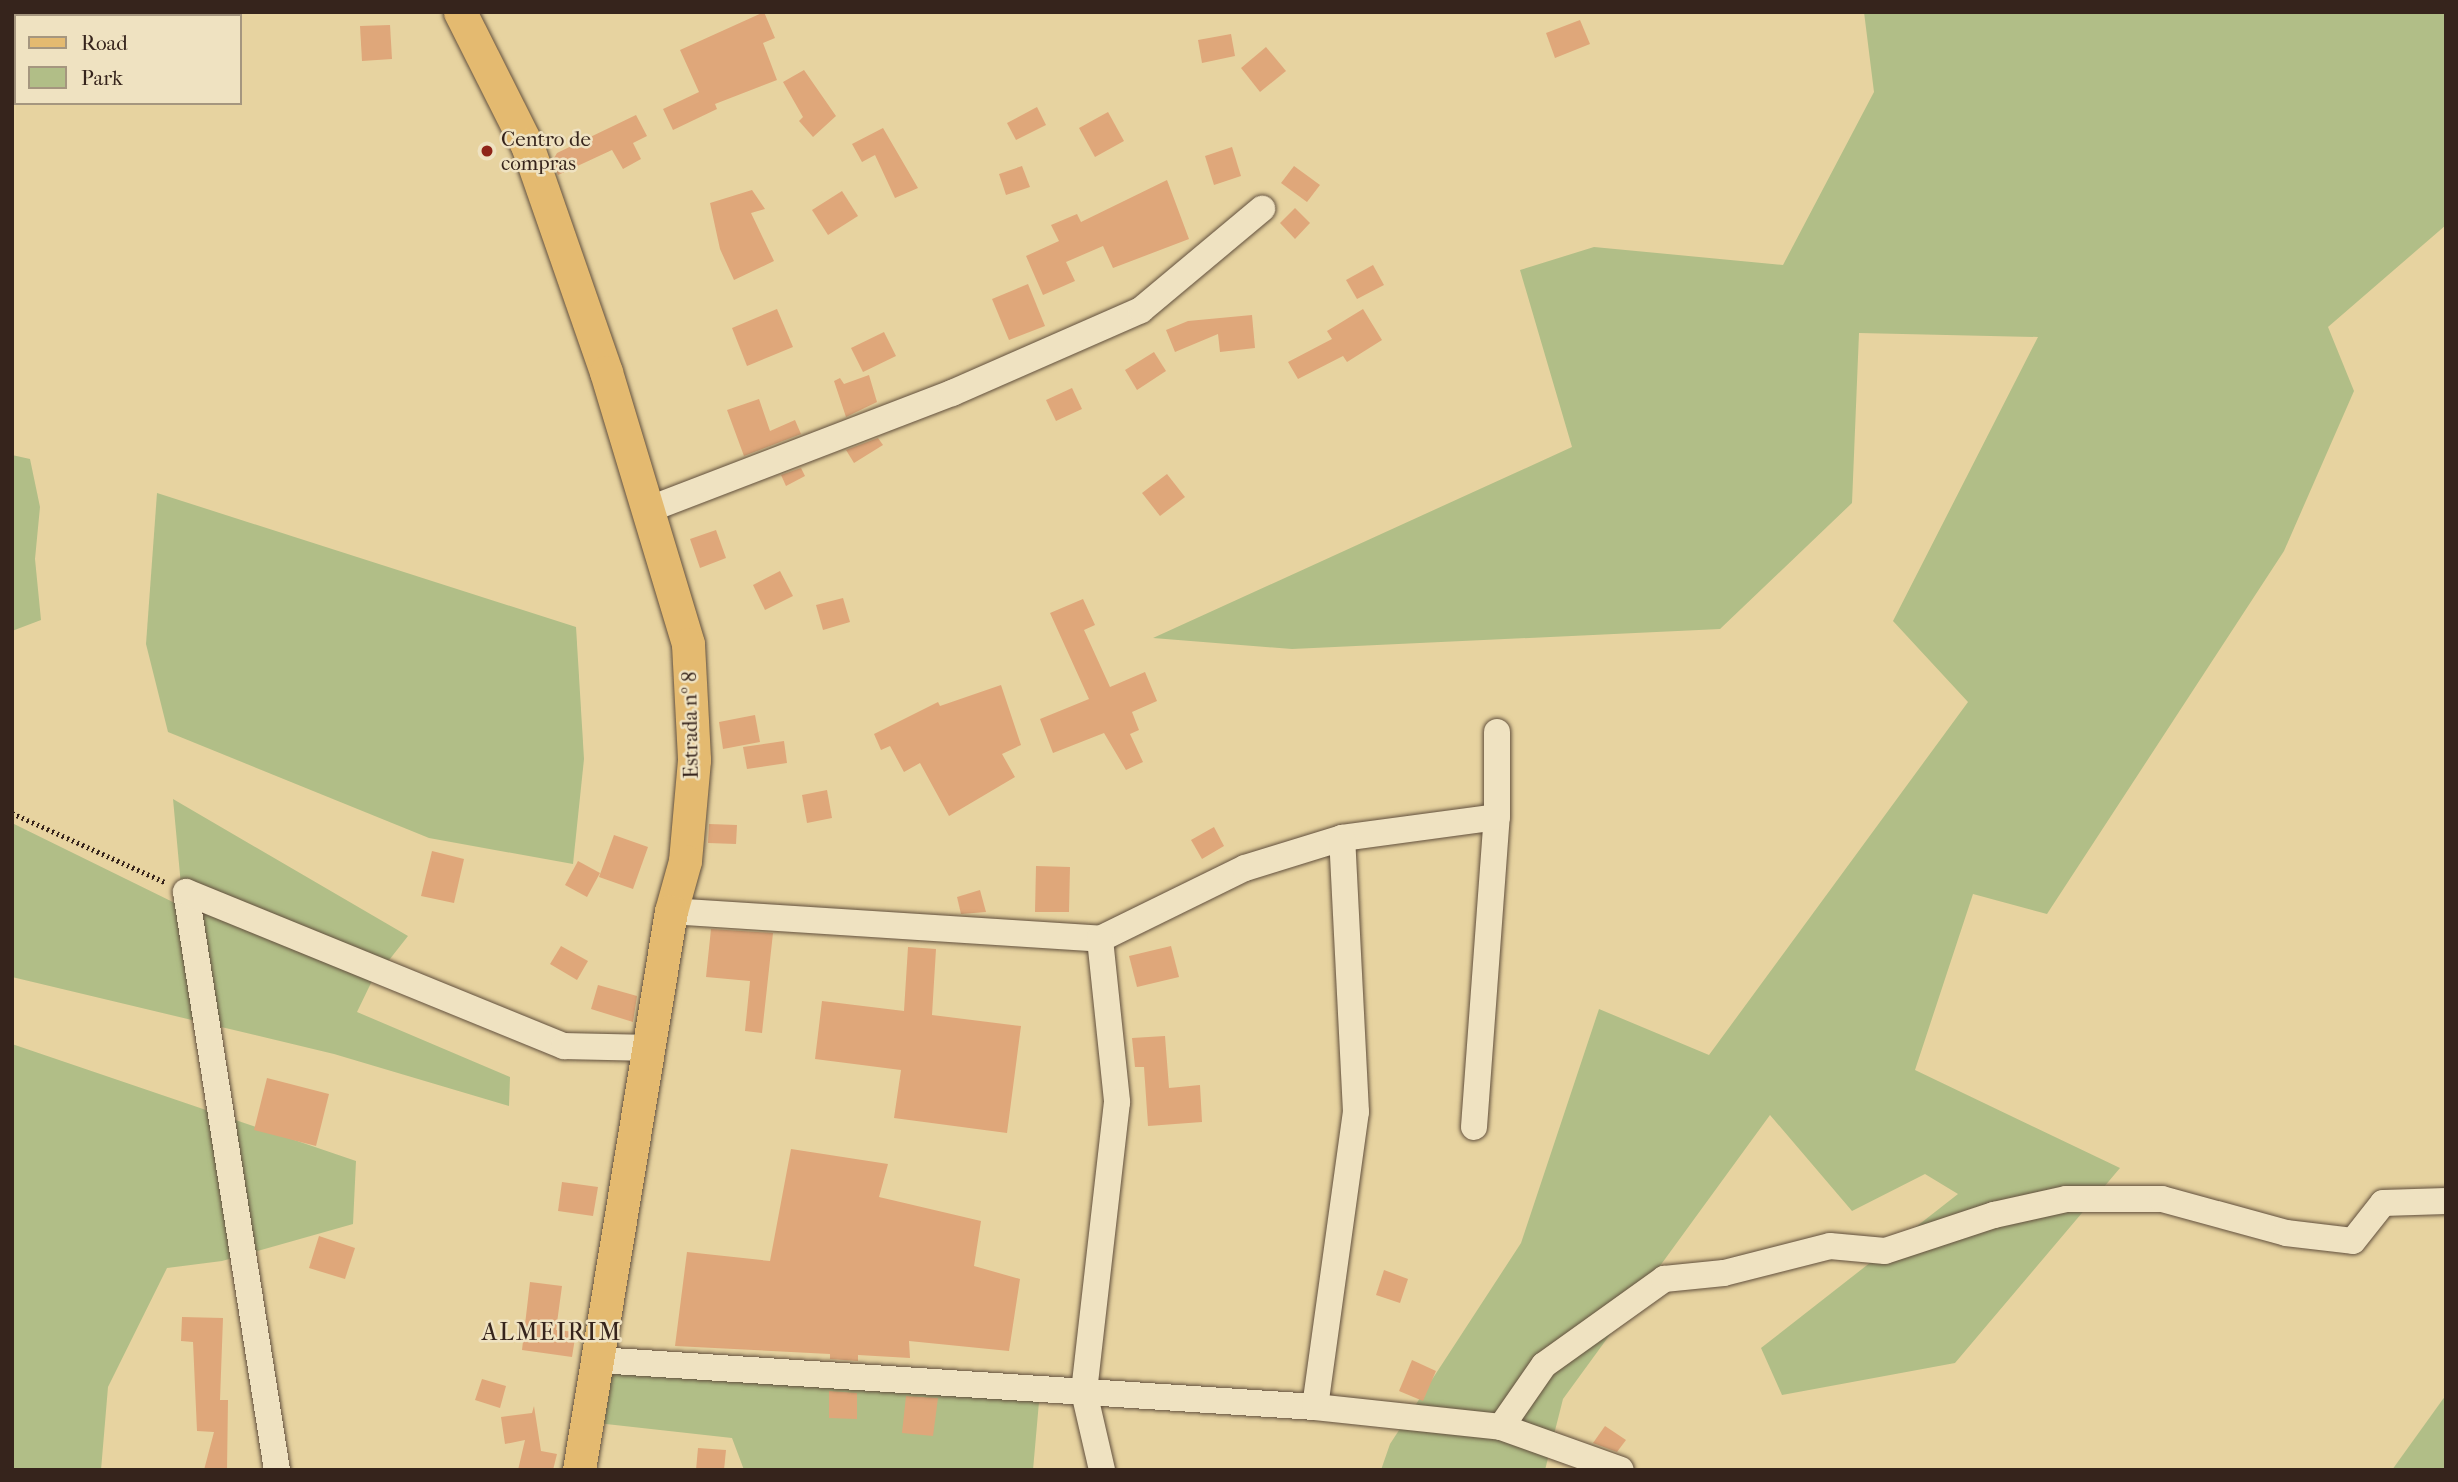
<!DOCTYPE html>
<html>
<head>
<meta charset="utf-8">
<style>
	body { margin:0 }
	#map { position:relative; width:2458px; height:1482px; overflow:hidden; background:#e7d3a0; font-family:"IM FELL French Canon",serif }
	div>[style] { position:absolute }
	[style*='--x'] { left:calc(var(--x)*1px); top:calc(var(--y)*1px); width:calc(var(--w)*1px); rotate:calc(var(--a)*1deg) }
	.green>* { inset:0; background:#b1be87 }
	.building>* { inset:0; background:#dfa77a }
	.path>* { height:4.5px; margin-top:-2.25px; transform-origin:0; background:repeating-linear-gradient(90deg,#36241c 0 2px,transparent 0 5.5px) }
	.roads { filter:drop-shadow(0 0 2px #62503d) drop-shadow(0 0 2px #62503d) }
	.minor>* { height:26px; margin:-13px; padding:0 13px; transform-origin:13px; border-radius:13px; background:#efe2c1 }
	.major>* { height:33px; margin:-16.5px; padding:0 16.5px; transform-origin:16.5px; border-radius:16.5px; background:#e4ba70 }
	.dots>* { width:19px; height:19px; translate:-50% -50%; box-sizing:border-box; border:4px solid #efe2c1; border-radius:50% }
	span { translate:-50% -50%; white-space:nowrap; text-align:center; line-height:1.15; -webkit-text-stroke:5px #efe2c1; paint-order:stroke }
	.poi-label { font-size:21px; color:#36241c }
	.left { translate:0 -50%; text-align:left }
	.street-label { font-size:21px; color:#36241c }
	.quarter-label { font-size:24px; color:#36241c; letter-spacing:2px }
	.frame { position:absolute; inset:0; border:14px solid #36241c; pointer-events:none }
	.legend { position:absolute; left:14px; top:14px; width:228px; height:91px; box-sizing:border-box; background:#efe2c1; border:2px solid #a5967f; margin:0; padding:9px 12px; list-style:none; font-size:21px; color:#36241c }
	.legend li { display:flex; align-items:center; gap:14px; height:35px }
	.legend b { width:35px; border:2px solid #a5967f }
</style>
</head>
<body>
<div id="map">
	<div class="green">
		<div style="clip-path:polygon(1864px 12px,2446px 12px,2446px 225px,2328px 327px,2354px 391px,2284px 551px,2047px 914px,1973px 894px,1915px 1070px,2120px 1168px,1955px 1363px,1782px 1395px,1761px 1348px,1958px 1194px,1925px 1174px,1852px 1211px,1770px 1115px,1563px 1399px,1545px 1470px,1381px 1470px,1390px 1444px,1521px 1243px,1599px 1009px,1709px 1055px,1968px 702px,1893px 621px,2038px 337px,1859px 333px,1852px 503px,1720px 629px,1292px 649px,1153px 638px,1572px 447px,1520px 270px,1594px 247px,1783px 265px,1874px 92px)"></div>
		<div style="clip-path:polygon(12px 455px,30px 459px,40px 507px,35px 559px,41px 620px,12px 631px)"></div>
		<div style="clip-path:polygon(157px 493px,576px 627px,584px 759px,573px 864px,429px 838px,168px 732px,146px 644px)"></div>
		<div style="clip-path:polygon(173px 799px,408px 936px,371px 983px,357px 1012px,510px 1077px,509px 1106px,334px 1054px,12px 977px,12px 823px,183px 907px)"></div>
		<div style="clip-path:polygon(12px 1044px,356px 1161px,353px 1224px,222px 1261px,167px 1268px,108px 1387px,101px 1470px,12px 1470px)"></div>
		<div style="clip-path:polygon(614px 1358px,1041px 1379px,1033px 1470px,744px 1470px,732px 1438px,597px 1423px)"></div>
		<div style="clip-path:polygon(2446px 1396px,2446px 1470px,2392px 1470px,2443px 1399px)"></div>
	</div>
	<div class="building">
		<div style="clip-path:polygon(764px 12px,775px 38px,763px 43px,777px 80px,715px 104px,717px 109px,673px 130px,663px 109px,699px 92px,680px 50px)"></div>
		<div style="clip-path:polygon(1580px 20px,1590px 44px,1555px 58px,1546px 33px)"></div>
		<div style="clip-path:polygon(390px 25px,392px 59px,362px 61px,360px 26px)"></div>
		<div style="clip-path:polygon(1231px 34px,1235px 56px,1202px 63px,1198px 40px)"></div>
		<div style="clip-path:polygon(1266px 47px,1286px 71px,1260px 92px,1241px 68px)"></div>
		<div style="clip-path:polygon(804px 70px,836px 116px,813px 137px,799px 121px,803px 117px,783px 82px)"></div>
		<div style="clip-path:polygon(1037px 107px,1046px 125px,1016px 140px,1007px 123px)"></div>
		<div style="clip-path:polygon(1108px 112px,1124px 141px,1095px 157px,1079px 128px)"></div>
		<div style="clip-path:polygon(636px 115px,647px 136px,633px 143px,641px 159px,623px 169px,612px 150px,558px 175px,553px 160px,557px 153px)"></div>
		<div style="clip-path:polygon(883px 128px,918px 188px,895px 198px,875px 155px,862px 162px,852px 144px)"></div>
		<div style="clip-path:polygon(1232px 147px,1241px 176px,1214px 185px,1205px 156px)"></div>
		<div style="clip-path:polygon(1022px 166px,1030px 187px,1006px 195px,999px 174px)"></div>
		<div style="clip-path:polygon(1294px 166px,1320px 185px,1307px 202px,1281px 183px)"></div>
		<div style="clip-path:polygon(1167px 180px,1189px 239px,1113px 268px,1103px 246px,1066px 262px,1075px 281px,1043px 295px,1026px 256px,1059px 241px,1051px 225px,1077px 214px,1081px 222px)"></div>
		<div style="clip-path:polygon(752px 190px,765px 209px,751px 213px,774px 261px,734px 280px,720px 249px,710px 203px)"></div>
		<div style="clip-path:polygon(842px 191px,858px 216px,828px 235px,812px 210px)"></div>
		<div style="clip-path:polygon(1295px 208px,1310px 223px,1295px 239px,1280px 223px)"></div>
		<div style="clip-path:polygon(1373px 265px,1384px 285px,1357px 299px,1346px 280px)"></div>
		<div style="clip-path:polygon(1028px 284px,1045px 326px,1009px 340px,992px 299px)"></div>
		<div style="clip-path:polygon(777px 309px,793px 347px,747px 366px,732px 328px)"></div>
		<div style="clip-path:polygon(1363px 309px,1382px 340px,1347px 362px,1343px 356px,1298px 379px,1288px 362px,1332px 339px,1327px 331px)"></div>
		<div style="clip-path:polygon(1252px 315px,1255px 348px,1220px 352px,1218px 334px,1175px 352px,1166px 330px,1188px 321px)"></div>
		<div style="clip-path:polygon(884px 332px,896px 356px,863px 372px,851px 348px)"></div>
		<div style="clip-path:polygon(1154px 352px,1166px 371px,1137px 390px,1125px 370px)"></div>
		<div style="clip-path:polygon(869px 375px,877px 402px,846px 417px,834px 381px,840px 378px,844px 384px)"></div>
		<div style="clip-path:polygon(1072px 388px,1082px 409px,1056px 421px,1046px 400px)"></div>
		<div style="clip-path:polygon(759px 399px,770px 431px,795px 420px,801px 434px,744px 456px,727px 410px)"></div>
		<div style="clip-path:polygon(878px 438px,883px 445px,854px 463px,846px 450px)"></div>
		<div style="clip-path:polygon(801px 468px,805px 476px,786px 486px,781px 475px)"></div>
		<div style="clip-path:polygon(1167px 474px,1185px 497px,1160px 516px,1142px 493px)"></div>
		<div style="clip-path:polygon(716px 530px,726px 558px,700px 568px,690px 539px)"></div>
		<div style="clip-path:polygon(780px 571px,793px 596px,765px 610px,753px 585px)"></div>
		<div style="clip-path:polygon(843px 598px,850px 622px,823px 630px,816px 605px)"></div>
		<div style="clip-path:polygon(1083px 599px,1095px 625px,1084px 630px,1110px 687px,1145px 672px,1157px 701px,1132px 712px,1139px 730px,1130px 734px,1143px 762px,1126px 770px,1104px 733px,1053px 753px,1040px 719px,1089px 699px,1050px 613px)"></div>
		<div style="clip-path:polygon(1001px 685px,1021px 745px,1002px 754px,1015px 777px,949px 816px,920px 763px,904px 772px,890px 746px,881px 750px,874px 734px,938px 702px,940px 706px)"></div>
		<div style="clip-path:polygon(755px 715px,760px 742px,723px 749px,719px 722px)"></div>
		<div style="clip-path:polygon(784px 741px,787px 763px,747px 769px,743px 747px)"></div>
		<div style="clip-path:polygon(827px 790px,832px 818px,807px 823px,802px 795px)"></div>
		<div style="clip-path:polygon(709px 824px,737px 825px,736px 844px,708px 843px)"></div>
		<div style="clip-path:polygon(1214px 827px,1224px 846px,1202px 859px,1191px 840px)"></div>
		<div style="clip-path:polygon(614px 835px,648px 847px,633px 889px,599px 877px)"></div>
		<div style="clip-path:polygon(432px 851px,464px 859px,454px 903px,421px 896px)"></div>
		<div style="clip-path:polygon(578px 861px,600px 873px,587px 897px,565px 885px)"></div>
		<div style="clip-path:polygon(1036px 866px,1070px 867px,1069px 912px,1035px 912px)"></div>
		<div style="clip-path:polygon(980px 890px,986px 912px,961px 914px,957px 897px)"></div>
		<div style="clip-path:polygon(711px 929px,773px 933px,762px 1033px,745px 1031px,750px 981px,706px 977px)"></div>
		<div style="clip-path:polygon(561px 946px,588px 961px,577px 980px,550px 964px)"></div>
		<div style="clip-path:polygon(1171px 946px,1179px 977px,1137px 987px,1129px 956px)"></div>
		<div style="clip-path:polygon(908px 947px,936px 949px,932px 1015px,1021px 1026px,1007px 1133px,894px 1118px,901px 1070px,815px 1059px,822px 1001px,904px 1011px)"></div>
		<div style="clip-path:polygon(598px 985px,637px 996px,633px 1022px,591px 1009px)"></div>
		<div style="clip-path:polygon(1165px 1036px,1169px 1088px,1200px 1085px,1202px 1122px,1148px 1126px,1144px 1067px,1135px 1067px,1132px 1038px)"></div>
		<div style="clip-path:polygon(267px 1078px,329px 1094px,316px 1146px,254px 1130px)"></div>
		<div style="clip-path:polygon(791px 1149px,888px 1164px,879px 1197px,981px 1221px,974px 1266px,1020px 1279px,1009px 1351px,909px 1341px,910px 1358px,858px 1355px,858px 1361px,830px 1359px,830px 1354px,675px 1346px,687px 1252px,770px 1261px)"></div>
		<div style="clip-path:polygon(562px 1182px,598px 1187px,593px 1216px,558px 1211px)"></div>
		<div style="clip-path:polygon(319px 1236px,355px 1248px,345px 1279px,309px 1268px)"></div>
		<div style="clip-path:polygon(1384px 1270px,1408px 1279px,1400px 1303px,1376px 1295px)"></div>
		<div style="clip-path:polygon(530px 1282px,562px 1286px,556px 1330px,576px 1332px,572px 1357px,522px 1350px)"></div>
		<div style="clip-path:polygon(182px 1317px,223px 1318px,220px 1400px,228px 1400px,227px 1470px,204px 1470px,214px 1432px,197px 1431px,193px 1342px,181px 1341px)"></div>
		<div style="clip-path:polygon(1412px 1360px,1436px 1371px,1423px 1401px,1399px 1391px)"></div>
		<div style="clip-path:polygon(482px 1379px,506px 1386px,500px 1408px,475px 1400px)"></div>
		<div style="clip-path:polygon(829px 1391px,857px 1393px,857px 1419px,829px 1418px)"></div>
		<div style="clip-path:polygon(906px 1396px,938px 1398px,933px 1436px,902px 1433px)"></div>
		<div style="clip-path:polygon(534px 1406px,541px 1451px,557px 1454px,553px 1470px,518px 1470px,525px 1440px,505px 1444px,501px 1417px,532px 1413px)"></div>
		<div style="clip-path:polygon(1605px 1426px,1626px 1440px,1617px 1452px,1593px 1443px)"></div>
		<div style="clip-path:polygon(698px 1448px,726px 1450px,724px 1470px,696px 1470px)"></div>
	</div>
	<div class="path">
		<div style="--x:12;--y:813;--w:168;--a:24.3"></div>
	</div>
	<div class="roads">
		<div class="minor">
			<div style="--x:650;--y:509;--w:324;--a:-21"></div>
			<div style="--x:952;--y:393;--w:206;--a:-23.7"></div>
			<div style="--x:1141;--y:310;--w:158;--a:-39.9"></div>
			<div style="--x:671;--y:911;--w:430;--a:3.7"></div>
			<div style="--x:1100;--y:939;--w:161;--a:-26.1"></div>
			<div style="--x:1245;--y:868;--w:102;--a:-17.2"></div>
			<div style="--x:1342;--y:838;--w:156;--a:-7.7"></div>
			<div style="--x:1100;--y:939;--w:164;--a:84"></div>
			<div style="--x:1117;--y:1102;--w:292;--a:96.5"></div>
			<div style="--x:1084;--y:1392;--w:80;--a:77"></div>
			<div style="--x:1474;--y:1127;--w:311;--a:-85.8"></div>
			<div style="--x:1497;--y:817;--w:85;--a:-90"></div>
			<div style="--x:598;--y:1360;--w:719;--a:3.75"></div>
			<div style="--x:1315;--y:1407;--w:187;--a:6.1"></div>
			<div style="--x:1501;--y:1427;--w:127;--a:19.7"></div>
			<div style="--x:1315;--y:1407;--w:298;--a:-82.1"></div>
			<div style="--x:1356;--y:1112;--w:274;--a:-92.9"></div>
			<div style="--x:1501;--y:1427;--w:75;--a:-55.3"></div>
			<div style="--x:1544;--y:1365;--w:148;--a:-35.6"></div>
			<div style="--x:1664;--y:1279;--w:60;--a:-5.7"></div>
			<div style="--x:1724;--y:1273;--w:109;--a:-14.3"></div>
			<div style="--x:1830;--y:1246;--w:55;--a:5.2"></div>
			<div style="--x:1885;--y:1251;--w:115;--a:-18.3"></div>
			<div style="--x:1994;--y:1215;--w:74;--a:-12.5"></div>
			<div style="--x:2066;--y:1199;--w:96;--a:0"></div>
			<div style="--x:2162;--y:1199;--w:129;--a:15.3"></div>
			<div style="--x:2286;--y:1233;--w:67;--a:6.8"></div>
			<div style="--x:2353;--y:1241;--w:48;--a:-51.7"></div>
			<div style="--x:2383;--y:1203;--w:63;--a:-1.8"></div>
			<div style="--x:277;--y:1470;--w:585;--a:-98.95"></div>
			<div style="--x:186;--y:892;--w:408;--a:22.2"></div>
			<div style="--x:564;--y:1046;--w:87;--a:1.3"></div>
		</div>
		<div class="major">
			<div style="--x:460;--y:12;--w:149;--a:63.3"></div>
			<div style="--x:527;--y:145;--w:240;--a:70.8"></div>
			<div style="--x:606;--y:372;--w:284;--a:73.2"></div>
			<div style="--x:688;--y:644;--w:116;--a:87"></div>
			<div style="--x:694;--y:760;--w:101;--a:95.1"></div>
			<div style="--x:685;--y:861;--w:52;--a:105.6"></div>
			<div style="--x:671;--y:911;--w:567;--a:99.35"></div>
		</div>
	</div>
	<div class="dots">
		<div style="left:487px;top:151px;background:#8f2418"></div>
	</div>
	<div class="poi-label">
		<span class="left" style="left:501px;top:151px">Centro de<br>compras</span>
	</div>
	<div class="street-label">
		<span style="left:690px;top:725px;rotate:-91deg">Estrada nº 8</span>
	</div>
	<div class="quarter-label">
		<span style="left:552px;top:1333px">ALMEIRIM</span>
	</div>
	<div class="frame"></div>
	<ul class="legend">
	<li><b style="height:9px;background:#e4ba70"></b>Road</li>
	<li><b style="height:19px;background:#b1be87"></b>Park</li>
	</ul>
</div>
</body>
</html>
